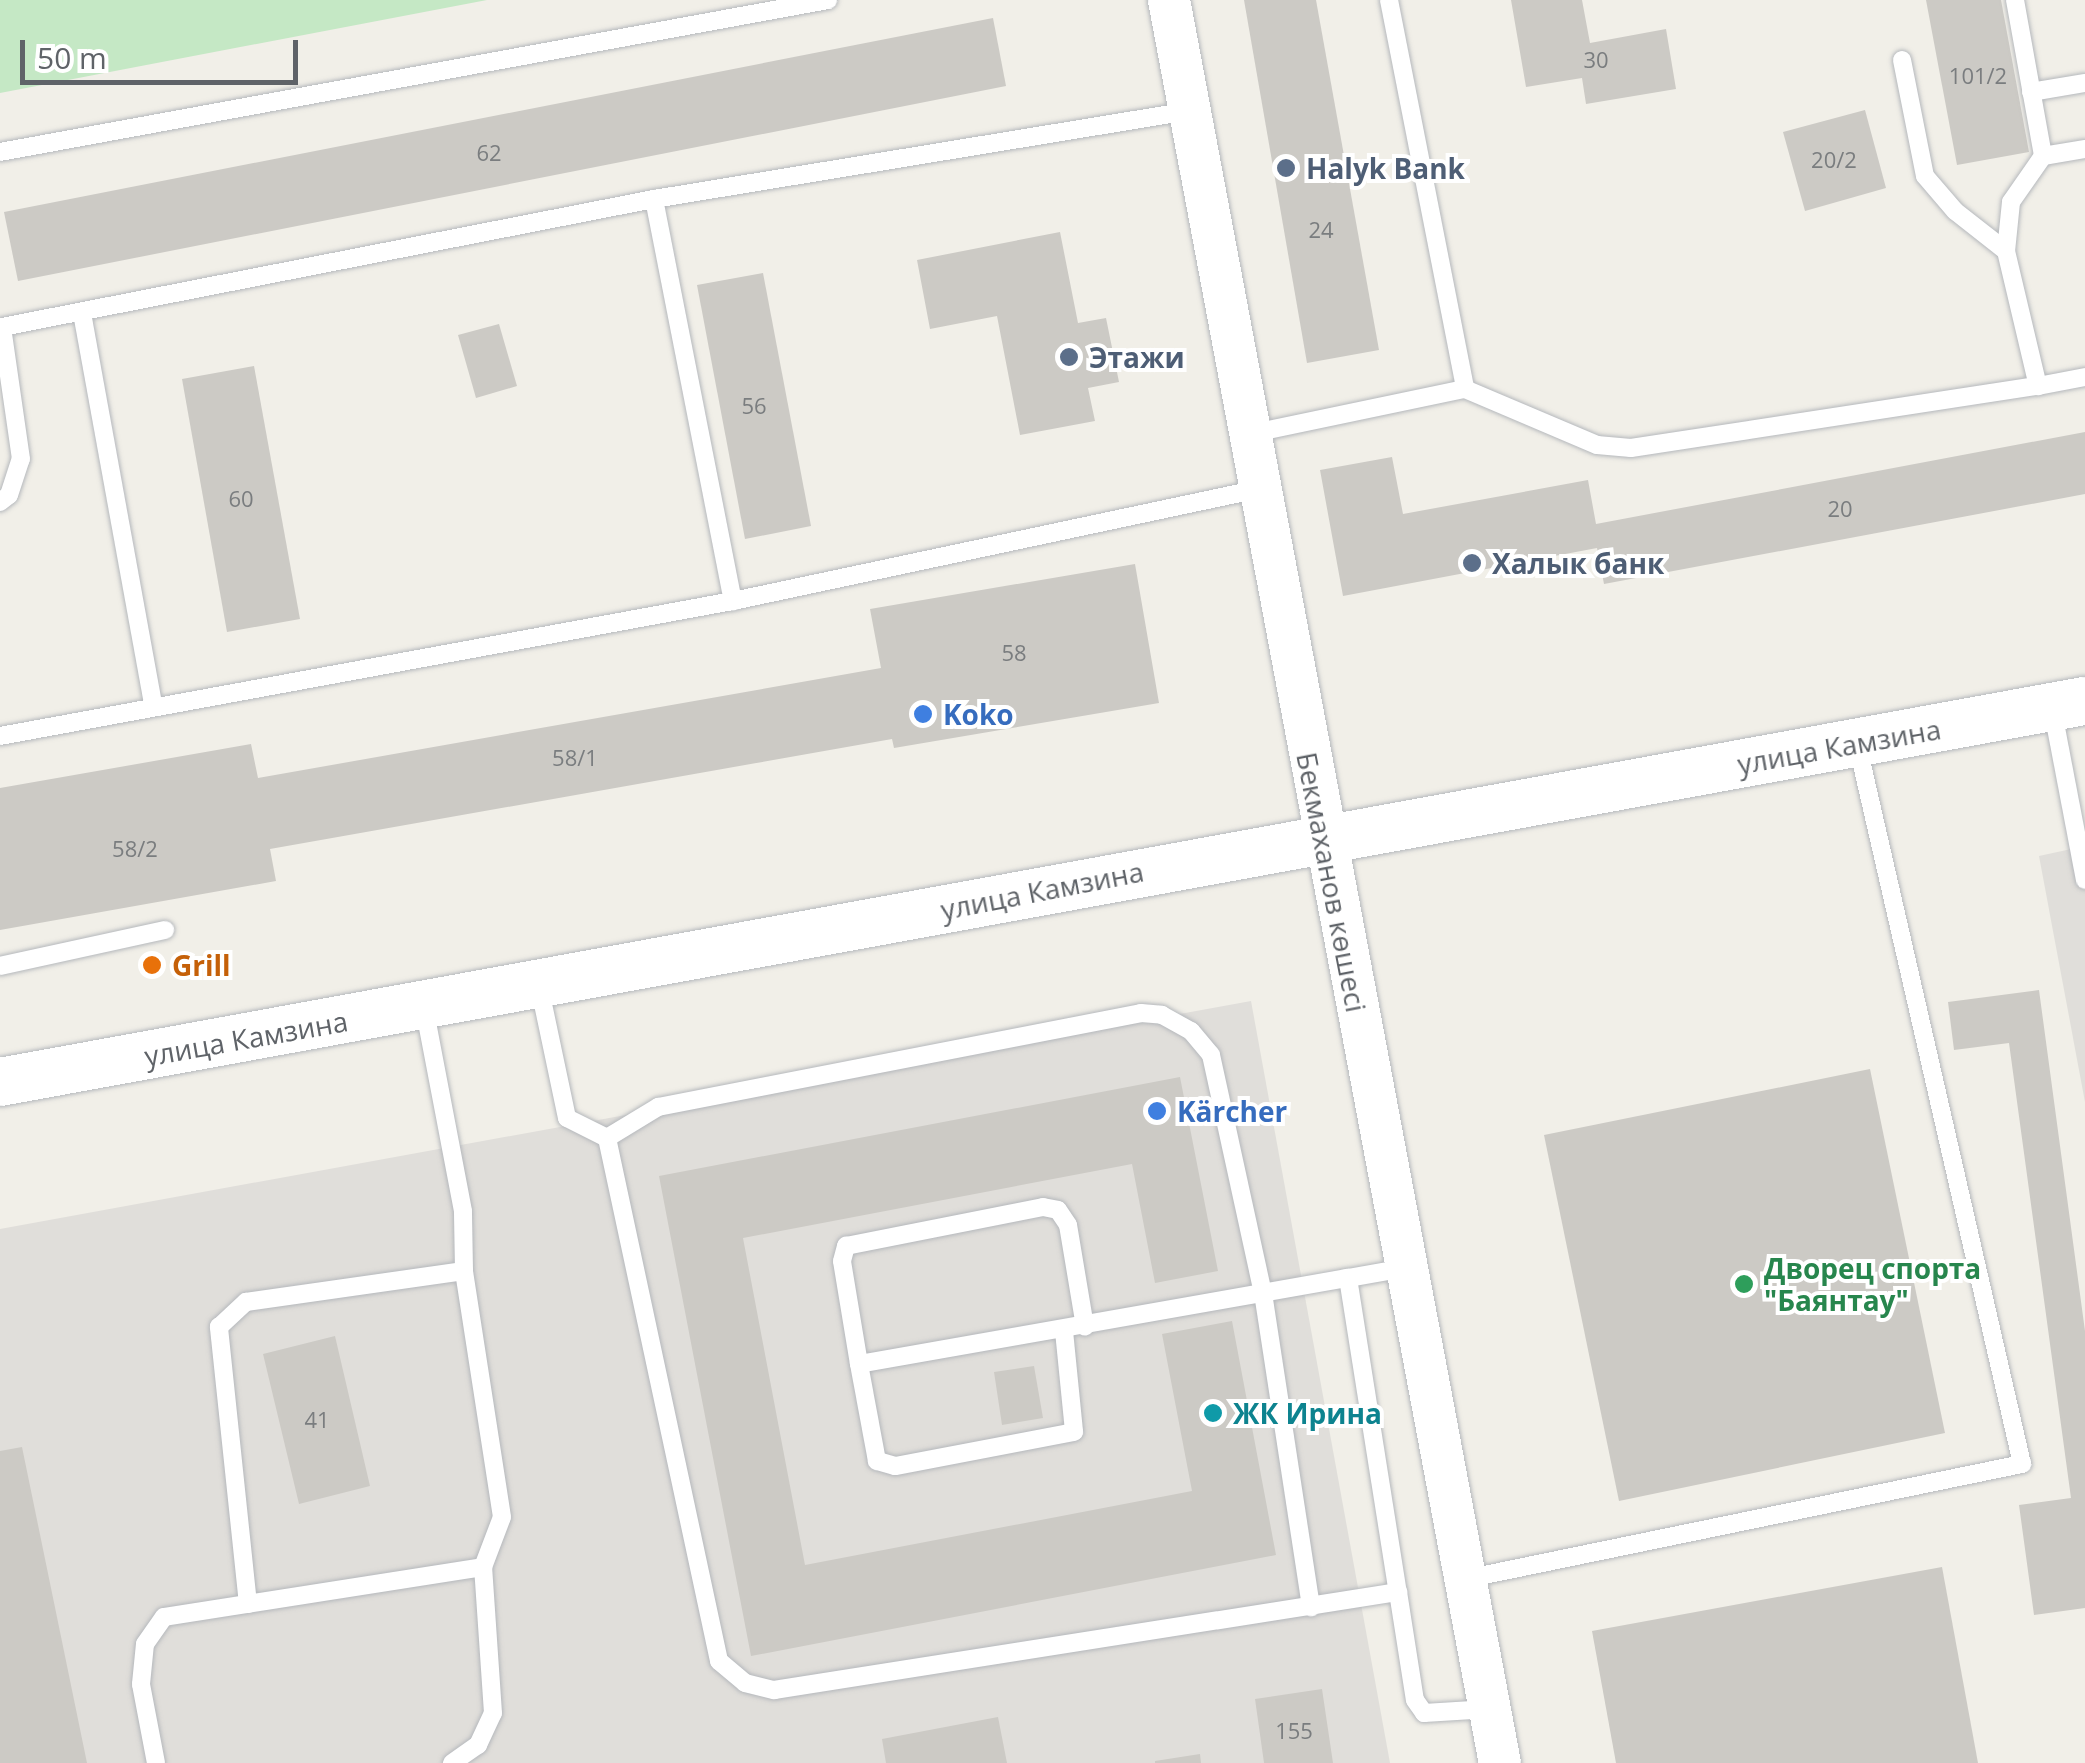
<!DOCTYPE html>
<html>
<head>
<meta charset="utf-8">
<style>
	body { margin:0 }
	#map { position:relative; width:2085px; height:1763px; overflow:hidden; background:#f1efe8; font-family:"Open Sans",sans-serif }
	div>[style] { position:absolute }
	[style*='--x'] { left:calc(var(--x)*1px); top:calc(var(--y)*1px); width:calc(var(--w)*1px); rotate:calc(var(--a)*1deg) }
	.industrial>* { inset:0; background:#e0deda }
	.green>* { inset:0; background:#c5e8c5 }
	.building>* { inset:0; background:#cccac5 }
	.roads { filter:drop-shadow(0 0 2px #b5b8bc) drop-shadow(0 0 2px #b5b8bc) }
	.service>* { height:18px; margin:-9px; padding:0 9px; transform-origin:9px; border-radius:9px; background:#fff }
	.tertiary>* { height:42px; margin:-21px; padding:0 21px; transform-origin:21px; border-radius:21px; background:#fff }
	.secondary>* { height:48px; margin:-24px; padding:0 24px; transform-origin:24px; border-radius:24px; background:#fff }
	.dots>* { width:28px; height:28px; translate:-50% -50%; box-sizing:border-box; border:5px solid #fff; border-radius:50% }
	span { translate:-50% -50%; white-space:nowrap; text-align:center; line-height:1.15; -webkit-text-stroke:8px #fff; paint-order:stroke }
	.number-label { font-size:22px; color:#7a7d7f }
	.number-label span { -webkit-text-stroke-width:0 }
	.service-label { font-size:28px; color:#4e5e75; font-weight:700 }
	.left { translate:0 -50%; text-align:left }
	.shop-label { font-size:28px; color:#366cbe; font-weight:700 }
	.street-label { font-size:28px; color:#5f6368 }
	.food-label { font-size:28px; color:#c56008; font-weight:700 }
	.leisure-label { font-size:28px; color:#27864d; font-weight:700 }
	.culture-label { font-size:28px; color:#0d838f; font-weight:700 }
	.scale { position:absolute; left:20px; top:40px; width:278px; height:45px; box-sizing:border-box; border:5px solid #5f6368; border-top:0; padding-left:12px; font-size:30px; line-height:35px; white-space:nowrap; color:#5f6368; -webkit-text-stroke:8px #fff; paint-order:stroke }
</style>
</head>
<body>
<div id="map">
	<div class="industrial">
		<div style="clip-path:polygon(2085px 846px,2085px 1102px,2039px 856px)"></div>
		<div style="clip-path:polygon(1251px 1001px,1390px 1763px,0 1763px,0 1229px)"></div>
	</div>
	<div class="green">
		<div style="clip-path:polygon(0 0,487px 0,0 93px)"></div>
	</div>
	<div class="building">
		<div style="clip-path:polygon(1244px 0,1316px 0,1379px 350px,1307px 363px)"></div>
		<div style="clip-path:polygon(1511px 0,1582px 0,1590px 43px,1666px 29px,1676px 89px,1586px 104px,1582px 78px,1526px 87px)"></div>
		<div style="clip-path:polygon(1926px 0,2001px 0,2029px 152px,1957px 165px)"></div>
		<div style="clip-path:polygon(993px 18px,1006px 86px,18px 281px,4px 212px)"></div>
		<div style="clip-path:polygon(1865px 110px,1886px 188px,1805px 211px,1783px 132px)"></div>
		<div style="clip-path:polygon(1060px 232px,1078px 323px,1106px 318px,1119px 382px,1088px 388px,1095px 421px,1020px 435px,997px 316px,930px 329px,917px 260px)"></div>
		<div style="clip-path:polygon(763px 273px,811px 526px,745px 539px,697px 285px)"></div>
		<div style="clip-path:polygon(499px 324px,517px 386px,476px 398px,458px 335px)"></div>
		<div style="clip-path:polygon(254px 366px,300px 619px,227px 632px,182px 379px)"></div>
		<div style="clip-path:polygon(2085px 432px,2085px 494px,1604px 584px,1597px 548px,1343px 596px,1320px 470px,1392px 457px,1403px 514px,1588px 480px,1596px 524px)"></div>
		<div style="clip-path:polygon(1135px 564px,1159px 703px,894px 748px,892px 739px,270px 849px,276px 881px,0 930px,0 788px,251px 744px,258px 778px,881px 668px,870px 609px)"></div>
		<div style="clip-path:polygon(2039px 990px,2085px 1331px,2085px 1608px,2034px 1615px,2019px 1505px,2071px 1498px,2009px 1043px,1954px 1050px,1948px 1002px)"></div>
		<div style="clip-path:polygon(1870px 1069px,1945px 1433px,1619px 1501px,1544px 1135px)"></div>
		<div style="clip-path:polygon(1180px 1077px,1218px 1271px,1155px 1283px,1132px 1164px,743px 1238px,805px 1565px,1192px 1491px,1162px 1334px,1232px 1321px,1276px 1555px,751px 1656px,659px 1176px)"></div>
		<div style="clip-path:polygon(335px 1336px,370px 1486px,299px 1504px,263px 1354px)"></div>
		<div style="clip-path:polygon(1034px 1366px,1043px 1418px,1002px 1425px,994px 1372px)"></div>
		<div style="clip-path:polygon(22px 1447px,87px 1763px,0 1763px,0 1451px)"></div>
		<div style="clip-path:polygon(1942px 1567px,1978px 1763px,1616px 1763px,1592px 1631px)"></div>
		<div style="clip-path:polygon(1322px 1689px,1333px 1763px,1264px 1763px,1255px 1699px)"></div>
		<div style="clip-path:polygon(998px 1717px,1007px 1763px,886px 1763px,882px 1739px)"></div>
		<div style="clip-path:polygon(1200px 1754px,1201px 1763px,1155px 1763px,1155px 1761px)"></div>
	</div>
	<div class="roads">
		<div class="service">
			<div style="--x:1389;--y:0;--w:396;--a:78.9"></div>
			<div style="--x:2015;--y:0;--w:158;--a:79.8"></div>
			<div style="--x:2043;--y:156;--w:43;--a:-9.5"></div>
			<div style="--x:1902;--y:60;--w:118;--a:78.8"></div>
			<div style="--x:1925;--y:176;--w:46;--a:49.4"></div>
			<div style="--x:1955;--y:211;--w:65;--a:38.1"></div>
			<div style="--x:2031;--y:92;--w:55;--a:-9.5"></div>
			<div style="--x:0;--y:152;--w:842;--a:-10.4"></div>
			<div style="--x:2043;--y:156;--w:56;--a:124.8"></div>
			<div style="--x:2011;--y:202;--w:49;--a:95.8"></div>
			<div style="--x:2006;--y:251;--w:139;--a:76.7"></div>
			<div style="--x:2038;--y:386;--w:48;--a:-10.8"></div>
			<div style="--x:654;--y:199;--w:410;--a:78.9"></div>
			<div style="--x:82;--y:313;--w:398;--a:79.7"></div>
			<div style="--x:1249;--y:434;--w:221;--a:-11.8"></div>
			<div style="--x:1465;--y:389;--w:143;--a:23"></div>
			<div style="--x:1597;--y:445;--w:34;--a:5"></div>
			<div style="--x:1631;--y:448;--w:412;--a:-8.7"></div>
			<div style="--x:0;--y:502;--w:11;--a:-38"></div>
			<div style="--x:9;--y:495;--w:38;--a:-72"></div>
			<div style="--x:21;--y:459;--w:133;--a:-98.2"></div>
			<div style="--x:2;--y:327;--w:664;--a:-11.11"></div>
			<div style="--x:654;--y:199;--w:542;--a:-9.34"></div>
			<div style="--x:2052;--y:707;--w:176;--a:79.2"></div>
			<div style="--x:0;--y:736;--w:745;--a:-10.44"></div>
			<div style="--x:733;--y:601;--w:538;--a:-12.02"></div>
			<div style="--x:0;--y:966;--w:169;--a:-12.3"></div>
			<div style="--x:539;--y:985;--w:136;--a:78.1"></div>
			<div style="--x:567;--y:1118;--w:45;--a:26.6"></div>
			<div style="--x:607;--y:1138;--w:535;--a:77.91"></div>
			<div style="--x:719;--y:1661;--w:34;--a:40"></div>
			<div style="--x:745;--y:1683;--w:30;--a:14"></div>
			<div style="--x:774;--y:1690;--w:632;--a:-8.93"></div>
			<div style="--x:1398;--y:1592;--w:109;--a:81.1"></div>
			<div style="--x:1415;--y:1700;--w:16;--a:55"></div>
			<div style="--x:1424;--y:1713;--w:65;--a:-3.5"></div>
			<div style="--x:607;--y:1138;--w:60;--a:-31.3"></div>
			<div style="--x:658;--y:1107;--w:492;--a:-11"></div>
			<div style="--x:1141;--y:1013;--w:21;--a:5"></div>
			<div style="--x:1162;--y:1015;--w:33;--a:29"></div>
			<div style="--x:1191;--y:1031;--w:31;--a:50"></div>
			<div style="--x:1211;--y:1055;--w:244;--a:77.7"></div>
			<div style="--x:1263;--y:1293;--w:318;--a:81.3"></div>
			<div style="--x:1348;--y:1278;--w:58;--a:-10"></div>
			<div style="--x:1064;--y:1331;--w:101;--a:84.3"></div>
			<div style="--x:1074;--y:1432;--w:182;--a:169.2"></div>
			<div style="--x:895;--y:1466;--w:19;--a:-164"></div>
			<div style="--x:877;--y:1461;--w:99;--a:-100.5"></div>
			<div style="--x:859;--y:1364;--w:497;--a:-10"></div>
			<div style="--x:1348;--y:1278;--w:318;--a:81"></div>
			<div style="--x:859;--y:1364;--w:104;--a:-99.4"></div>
			<div style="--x:842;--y:1261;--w:16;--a:-75"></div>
			<div style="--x:846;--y:1246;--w:201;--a:-11.2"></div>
			<div style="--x:1043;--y:1207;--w:15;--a:11"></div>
			<div style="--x:1058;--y:1210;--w:18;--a:56"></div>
			<div style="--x:1068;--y:1225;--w:103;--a:80.5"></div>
			<div style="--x:1465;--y:1579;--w:569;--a:-11.67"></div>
			<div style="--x:2022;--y:1464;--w:740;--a:-102.89"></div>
			<div style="--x:248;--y:1604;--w:279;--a:-96"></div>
			<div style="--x:219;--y:1327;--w:37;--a:-43"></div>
			<div style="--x:246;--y:1302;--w:220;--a:-8.1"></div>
			<div style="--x:464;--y:1271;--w:60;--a:-91"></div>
			<div style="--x:463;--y:1211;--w:209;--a:-100.8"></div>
			<div style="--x:156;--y:1763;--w:80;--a:-100.8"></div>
			<div style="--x:141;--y:1684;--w:40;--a:-84.3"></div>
			<div style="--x:145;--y:1644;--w:33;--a:-55"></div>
			<div style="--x:164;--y:1617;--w:323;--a:-8.9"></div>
			<div style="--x:452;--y:1763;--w:32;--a:-35"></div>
			<div style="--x:478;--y:1745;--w:35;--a:-65"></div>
			<div style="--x:493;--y:1713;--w:146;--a:-93.9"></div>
			<div style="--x:483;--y:1567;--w:53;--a:-69.2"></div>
			<div style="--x:502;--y:1517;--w:249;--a:-98.8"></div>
		</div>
		<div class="tertiary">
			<div style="--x:1169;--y:0;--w:1794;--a:79.37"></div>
		</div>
		<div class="secondary">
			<div style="--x:0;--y:1082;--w:2120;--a:-10.36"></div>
		</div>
	</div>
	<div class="dots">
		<div style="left:1286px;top:168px;background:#5c6f8a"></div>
		<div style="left:1069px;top:357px;background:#5c6f8a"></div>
		<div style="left:1472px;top:563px;background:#5c6f8a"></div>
		<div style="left:923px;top:714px;background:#3f7fe0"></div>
		<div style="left:152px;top:965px;background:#e8710a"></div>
		<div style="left:1157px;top:1111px;background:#3f7fe0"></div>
		<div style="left:1744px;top:1284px;background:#2e9e5b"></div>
		<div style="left:1213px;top:1413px;background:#0f9aa8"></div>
	</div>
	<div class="number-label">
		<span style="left:1596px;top:60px">30</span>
		<span style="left:1978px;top:76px">101/2</span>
		<span style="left:489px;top:153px">62</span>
		<span style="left:1834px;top:160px">20/2</span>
		<span style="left:1321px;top:230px">24</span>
		<span style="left:754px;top:406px">56</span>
		<span style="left:241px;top:499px">60</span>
		<span style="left:1840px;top:509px">20</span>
		<span style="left:1014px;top:653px">58</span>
		<span style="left:575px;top:758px">58/1</span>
		<span style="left:135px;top:849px">58/2</span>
		<span style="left:317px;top:1420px">41</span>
		<span style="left:1294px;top:1731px">155</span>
	</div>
	<div class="service-label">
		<span class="left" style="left:1306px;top:168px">Halyk Bank</span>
		<span class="left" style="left:1089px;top:357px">Этажи</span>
		<span class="left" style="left:1492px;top:563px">Халык банк</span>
	</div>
	<div class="shop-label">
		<span class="left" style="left:943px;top:714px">Koko</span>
		<span class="left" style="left:1177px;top:1111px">Kärcher</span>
	</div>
	<div class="street-label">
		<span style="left:1839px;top:746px;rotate:-10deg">улица Камзина</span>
		<span style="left:1332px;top:882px;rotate:79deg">Бекмаханов көшесі</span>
		<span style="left:1042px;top:890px;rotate:-11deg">улица Камзина</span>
		<span style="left:246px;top:1038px;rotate:-10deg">улица Камзина</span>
	</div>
	<div class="food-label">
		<span class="left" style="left:172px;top:965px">Grill</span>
	</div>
	<div class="leisure-label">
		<span class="left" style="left:1764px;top:1284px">Дворец спорта<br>"Баянтау"</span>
	</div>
	<div class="culture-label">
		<span class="left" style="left:1233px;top:1413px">ЖК Ирина</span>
	</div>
	<div class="scale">50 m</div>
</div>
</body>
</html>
